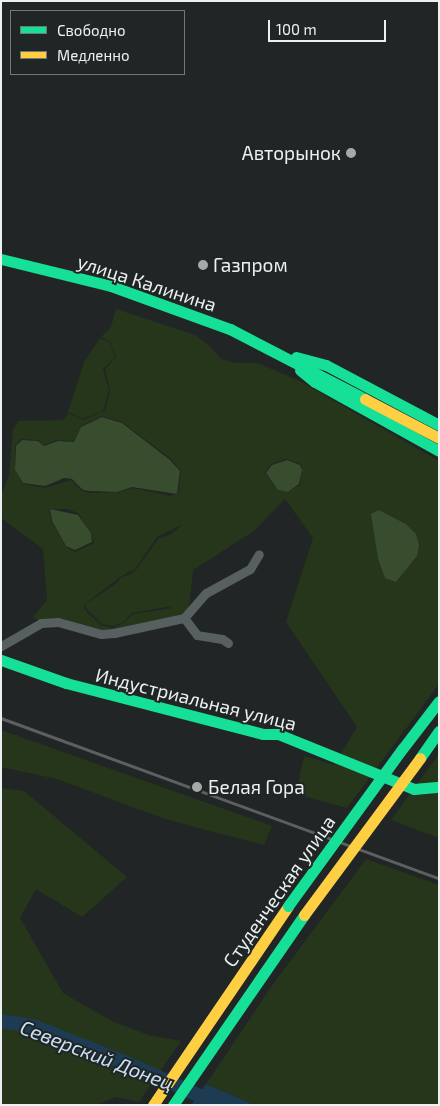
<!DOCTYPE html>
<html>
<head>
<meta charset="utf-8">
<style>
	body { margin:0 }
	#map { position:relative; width:440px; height:1106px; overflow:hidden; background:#212525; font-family:"Exo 2",sans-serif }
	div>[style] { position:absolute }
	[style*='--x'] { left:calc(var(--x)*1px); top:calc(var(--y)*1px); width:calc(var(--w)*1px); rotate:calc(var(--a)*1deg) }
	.green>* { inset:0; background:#25361b }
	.forest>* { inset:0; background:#384c2e }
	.water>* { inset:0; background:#1d3c54 }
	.river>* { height:14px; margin:-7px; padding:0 7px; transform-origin:7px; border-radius:7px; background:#1d3c54 }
	.street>* { height:9px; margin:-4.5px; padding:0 4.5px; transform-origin:4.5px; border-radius:4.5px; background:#585f61 }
	.fast>* { height:11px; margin:-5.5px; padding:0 5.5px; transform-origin:5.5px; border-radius:5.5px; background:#16e098 }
	.slow>* { height:11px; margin:-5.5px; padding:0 5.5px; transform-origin:5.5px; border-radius:5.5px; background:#ffcf43 }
	.rail>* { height:2.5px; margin:-1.25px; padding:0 1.25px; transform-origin:1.25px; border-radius:1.25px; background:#5c6060 }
	.fast-bridge>* { height:11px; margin:-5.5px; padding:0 5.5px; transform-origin:5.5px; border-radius:5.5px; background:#16e098 }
	.slow-bridge>* { height:11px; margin:-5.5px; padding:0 5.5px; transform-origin:5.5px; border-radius:5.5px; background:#ffcf43 }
	.dots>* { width:14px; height:14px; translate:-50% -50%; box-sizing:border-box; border:2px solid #202626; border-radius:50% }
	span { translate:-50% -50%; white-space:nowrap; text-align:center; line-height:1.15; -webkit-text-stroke:4px #202626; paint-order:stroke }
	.poi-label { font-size:19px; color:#ecf0f0 }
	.right { translate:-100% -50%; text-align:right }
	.left { translate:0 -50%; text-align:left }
	.street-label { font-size:19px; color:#ecf0f0 }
	.water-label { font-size:20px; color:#cae0f5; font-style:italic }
	.frame { position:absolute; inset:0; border:2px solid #ecf0f0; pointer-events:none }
	.legend { position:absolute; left:10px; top:10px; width:175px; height:65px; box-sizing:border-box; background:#202626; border:1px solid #727777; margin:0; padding:6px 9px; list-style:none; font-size:15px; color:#ecf0f0 }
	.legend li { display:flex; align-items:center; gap:10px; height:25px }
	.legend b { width:25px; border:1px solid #727777 }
	.scale { position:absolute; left:268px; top:20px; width:118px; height:22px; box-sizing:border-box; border:2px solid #ecf0f0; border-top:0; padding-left:6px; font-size:15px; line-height:18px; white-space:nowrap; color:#ecf0f0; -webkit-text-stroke:4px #202626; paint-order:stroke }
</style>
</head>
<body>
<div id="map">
	<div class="green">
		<div style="clip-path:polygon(evenodd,116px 309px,195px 335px,210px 346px,221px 359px,236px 363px,257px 363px,298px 380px,439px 461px,439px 684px,347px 808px,296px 794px,304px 756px,334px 765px,357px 727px,286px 622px,313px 538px,285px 499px,254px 531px,193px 570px,189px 608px,182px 617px,114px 632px,39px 621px,33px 617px,47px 600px,43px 549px,1px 518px,1px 496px,9px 475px,13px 429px,19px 421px,64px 420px,68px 413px,83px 420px,105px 411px,110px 390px,105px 369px,116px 357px,110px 341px,101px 337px,111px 327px,116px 309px,102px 416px,122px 422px,171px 459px,181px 471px,178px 494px,170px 496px,133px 488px,118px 492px,90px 493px,82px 491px,71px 480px,45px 488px,23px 484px,15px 470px,15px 447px,21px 439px,38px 440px,44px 445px,57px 440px,74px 441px,81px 426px,102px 416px,116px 309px,286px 459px,301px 464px,302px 470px,300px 485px,288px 492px,278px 490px,265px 473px,271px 464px,286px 459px,116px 309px,49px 509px,67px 509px,78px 513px,91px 533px,94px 543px,75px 552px,66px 547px,51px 521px,49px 509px,116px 309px,379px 510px,406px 524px,417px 535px,417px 556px,396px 582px,378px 559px,372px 514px,379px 510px,116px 309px,183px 524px,170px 535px,159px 538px,136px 570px,129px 575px,121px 577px,117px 583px,86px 604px,86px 608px,102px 624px,112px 626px,122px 623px,132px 613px,167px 607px,173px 608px,133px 614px,122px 624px,112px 628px,101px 625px,87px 612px,84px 608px,85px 604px,120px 577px,135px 569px,157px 537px,183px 524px)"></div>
		<div style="clip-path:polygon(100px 338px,110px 342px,115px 357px,103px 369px,109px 390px,103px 411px,83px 419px,68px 412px,84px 362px)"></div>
		<div style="clip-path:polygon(1px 730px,272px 826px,264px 845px,165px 819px,57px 779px,1px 767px)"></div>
		<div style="clip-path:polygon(439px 754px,439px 838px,391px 820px)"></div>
		<div style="clip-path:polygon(1px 788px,24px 791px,127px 877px,82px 917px,36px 889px,20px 918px,63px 993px,112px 1021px,148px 1035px,181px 1041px,139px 1102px,115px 1097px,97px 1105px,1px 1105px)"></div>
		<div style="clip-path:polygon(366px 859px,439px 885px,439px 1105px,255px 1105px,206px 1084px,271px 987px)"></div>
	</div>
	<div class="forest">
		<div style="clip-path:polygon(102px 417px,122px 423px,170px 460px,180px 471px,177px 494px,132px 487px,117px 492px,90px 491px,83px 490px,72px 479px,64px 478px,45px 486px,23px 483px,15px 470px,16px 446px,22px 440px,38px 441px,44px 446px,58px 441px,74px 442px,81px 427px)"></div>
		<div style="clip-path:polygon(287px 460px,300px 465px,302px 470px,299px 484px,288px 492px,278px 490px,266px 473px,272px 465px)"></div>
		<div style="clip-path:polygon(50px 509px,78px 515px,91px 533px,92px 542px,75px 550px,66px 546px,52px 521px)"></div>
		<div style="clip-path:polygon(379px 510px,406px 524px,416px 534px,419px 545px,417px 556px,396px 582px,385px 578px,378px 559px,371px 514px)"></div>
	</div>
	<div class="water">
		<div style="clip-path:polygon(206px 1084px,255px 1105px,192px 1104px)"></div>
	</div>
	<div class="river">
		<div style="--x:1;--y:1021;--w:32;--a:9"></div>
		<div style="--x:33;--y:1026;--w:109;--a:21.6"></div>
		<div style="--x:134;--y:1066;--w:94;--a:24.4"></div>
	</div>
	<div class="street">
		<div style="--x:228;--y:643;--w:7;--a:-146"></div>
		<div style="--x:222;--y:639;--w:25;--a:-171"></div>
		<div style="--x:197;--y:635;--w:21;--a:-127"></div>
		<div style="--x:184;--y:618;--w:33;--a:-49"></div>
		<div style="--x:206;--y:593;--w:50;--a:-28.6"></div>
		<div style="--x:250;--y:569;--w:17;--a:-59"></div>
		<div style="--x:1;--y:646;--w:46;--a:-29.9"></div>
		<div style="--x:41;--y:623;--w:17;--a:-3"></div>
		<div style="--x:58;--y:622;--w:45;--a:15.6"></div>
		<div style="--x:101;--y:634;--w:13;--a:-4"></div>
		<div style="--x:114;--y:633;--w:72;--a:-12.1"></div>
	</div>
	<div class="fast">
		<div style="--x:1;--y:259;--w:113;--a:13.8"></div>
		<div style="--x:111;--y:286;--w:127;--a:19.9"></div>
		<div style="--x:230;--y:329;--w:152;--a:27.4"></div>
		<div style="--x:296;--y:357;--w:31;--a:15"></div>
		<div style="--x:326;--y:365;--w:128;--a:28"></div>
		<div style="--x:300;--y:370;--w:19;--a:39"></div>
		<div style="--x:315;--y:382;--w:142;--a:29.1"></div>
		<div style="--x:1;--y:660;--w:69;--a:19.5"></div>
		<div style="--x:66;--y:683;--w:203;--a:14.5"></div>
		<div style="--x:263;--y:734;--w:15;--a:0"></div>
		<div style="--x:278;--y:734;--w:147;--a:22"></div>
		<div style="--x:414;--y:789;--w:25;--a:-5"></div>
		<div style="--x:403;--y:748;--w:59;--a:-52.5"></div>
		<div style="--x:420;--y:758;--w:33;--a:-55"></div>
		<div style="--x:173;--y:1105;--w:231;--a:-55.4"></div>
	</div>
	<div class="slow">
		<div style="--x:365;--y:399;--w:84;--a:27.8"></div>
		<div style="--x:153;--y:1105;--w:240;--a:-55.8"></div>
	</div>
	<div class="rail">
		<div style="--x:1;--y:718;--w:466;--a:20.1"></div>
	</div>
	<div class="fast-bridge">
		<div style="--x:288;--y:906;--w:195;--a:-54"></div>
	</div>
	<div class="slow-bridge">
		<div style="--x:304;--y:915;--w:195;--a:-53.5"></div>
	</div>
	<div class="dots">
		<div style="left:351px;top:153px;background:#a5a9a9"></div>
		<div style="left:203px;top:265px;background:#a5a9a9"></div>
		<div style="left:197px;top:787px;background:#a5a9a9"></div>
	</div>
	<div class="poi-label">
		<span class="right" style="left:341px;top:153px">Авторынок</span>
		<span class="left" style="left:213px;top:265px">Газпром</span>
		<span class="left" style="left:208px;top:787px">Белая Гора</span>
	</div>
	<div class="street-label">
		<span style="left:147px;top:283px;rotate:18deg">улица Калинина</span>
		<span style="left:196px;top:699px;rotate:14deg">Индустриальная улица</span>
		<span style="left:279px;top:891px;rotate:-55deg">Студенческая улица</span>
	</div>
	<div class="water-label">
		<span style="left:97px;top:1055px;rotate:21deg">Северский Донец</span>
	</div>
	<div class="frame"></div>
	<ul class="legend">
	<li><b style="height:6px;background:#16e098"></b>Свободно</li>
	<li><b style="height:6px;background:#ffcf43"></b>Медленно</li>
	</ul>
	<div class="scale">100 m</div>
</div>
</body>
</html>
